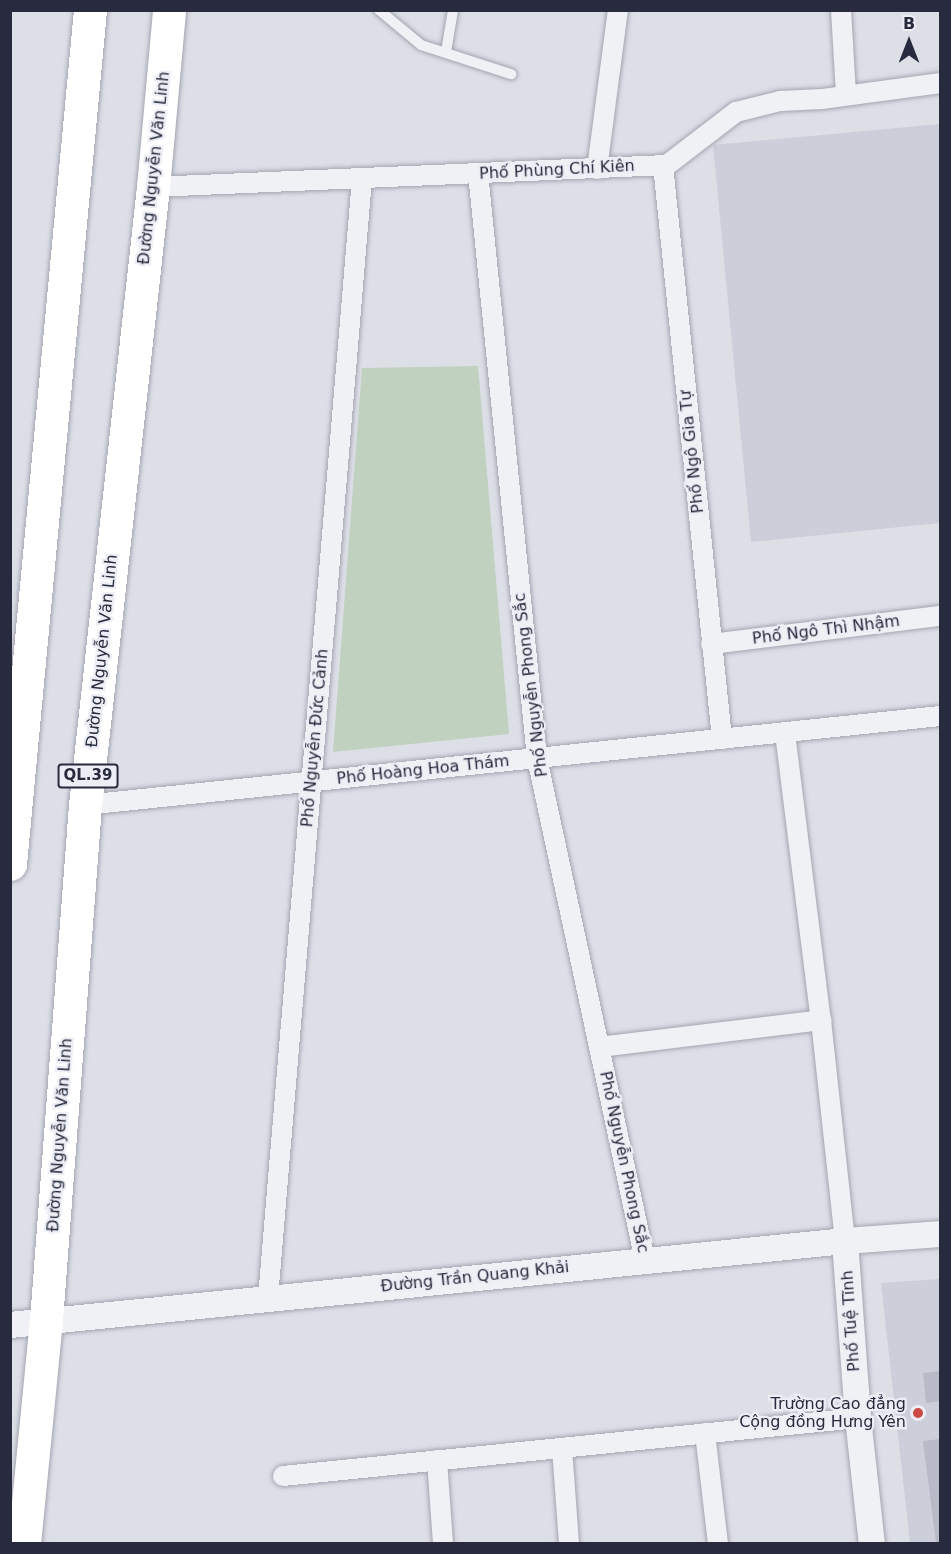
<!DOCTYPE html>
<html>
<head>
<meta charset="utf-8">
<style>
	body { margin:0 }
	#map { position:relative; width:951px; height:1554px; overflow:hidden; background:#dddfe7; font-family:"DejaVu Sans",sans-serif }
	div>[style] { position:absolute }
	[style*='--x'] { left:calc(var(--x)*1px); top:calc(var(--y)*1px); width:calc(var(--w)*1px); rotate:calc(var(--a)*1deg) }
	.built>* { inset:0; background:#ccced9 }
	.green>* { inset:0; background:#c0d1bf }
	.building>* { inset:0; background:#b8bac7 }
	.roads { filter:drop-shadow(0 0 2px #a3a5b1) drop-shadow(0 0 2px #a3a5b1) }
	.service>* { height:10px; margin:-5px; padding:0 5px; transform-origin:5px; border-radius:5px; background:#f0f1f5 }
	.minor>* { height:20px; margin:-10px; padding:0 10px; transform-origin:10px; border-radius:10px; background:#f0f1f5 }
	.tertiary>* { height:26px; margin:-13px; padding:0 13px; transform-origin:13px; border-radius:13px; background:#f0f1f5 }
	.trunk>* { height:33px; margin:-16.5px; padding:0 16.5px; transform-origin:16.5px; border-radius:16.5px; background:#fff }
	.dots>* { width:16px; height:16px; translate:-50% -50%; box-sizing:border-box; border:3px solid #edeef5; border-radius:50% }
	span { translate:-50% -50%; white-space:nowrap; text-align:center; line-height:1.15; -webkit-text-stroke:4.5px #edeef5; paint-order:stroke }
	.shield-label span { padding:2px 4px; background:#edeef5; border:2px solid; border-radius:4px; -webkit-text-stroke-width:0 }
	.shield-label { font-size:15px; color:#272b3d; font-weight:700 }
	.street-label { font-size:16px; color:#272b3d }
	.poi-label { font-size:16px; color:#272b3d }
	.right { translate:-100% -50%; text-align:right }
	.frame { position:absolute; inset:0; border:12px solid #272b3d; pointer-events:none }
	.north { position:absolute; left:879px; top:12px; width:60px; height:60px; -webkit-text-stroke:4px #edeef5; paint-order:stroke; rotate:0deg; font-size:16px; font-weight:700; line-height:24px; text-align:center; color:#272b3d }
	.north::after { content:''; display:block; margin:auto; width:21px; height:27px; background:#272b3d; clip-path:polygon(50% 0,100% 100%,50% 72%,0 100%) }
</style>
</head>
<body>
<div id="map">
	<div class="built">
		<div style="clip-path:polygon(940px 124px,940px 523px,751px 542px,713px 145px)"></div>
		<div style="clip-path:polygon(940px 1279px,940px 1543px,910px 1543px,881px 1283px)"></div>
	</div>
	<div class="green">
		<div style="clip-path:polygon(478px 366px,509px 734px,333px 752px,362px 368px)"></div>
	</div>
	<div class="building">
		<div style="clip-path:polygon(940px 1371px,940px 1401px,926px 1403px,923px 1373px)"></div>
		<div style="clip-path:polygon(940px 1439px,940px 1542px,936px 1543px,923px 1441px)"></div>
	</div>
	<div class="roads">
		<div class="service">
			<div style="--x:379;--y:10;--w:55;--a:39.8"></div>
			<div style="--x:421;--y:45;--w:95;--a:17.9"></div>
			<div style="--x:446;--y:52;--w:43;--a:-80.5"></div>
		</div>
		<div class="minor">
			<div style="--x:841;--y:10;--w:85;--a:86.6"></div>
			<div style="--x:663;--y:165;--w:577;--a:84.13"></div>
			<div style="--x:597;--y:169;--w:160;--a:-82.5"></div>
			<div style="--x:478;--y:173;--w:588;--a:84.24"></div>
			<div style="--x:537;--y:758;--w:514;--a:77.88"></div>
			<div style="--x:153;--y:187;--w:514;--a:-2.45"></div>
			<div style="--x:667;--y:165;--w:87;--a:-37.5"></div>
			<div style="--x:736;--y:112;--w:45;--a:-14"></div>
			<div style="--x:780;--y:101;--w:42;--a:-2.7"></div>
			<div style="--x:822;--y:99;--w:119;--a:-7.7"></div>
			<div style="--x:711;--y:644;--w:231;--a:-7"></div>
			<div style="--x:785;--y:733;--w:289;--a:82.9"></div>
			<div style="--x:821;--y:1020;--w:222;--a:83.8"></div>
			<div style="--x:85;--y:805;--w:860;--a:-5.94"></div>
			<div style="--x:599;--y:1047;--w:224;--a:-6.9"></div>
			<div style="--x:268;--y:1298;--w:1124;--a:-85.2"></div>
			<div style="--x:705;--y:1433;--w:112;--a:83.3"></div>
			<div style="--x:562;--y:1448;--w:96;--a:85.8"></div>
			<div style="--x:437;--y:1460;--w:84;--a:85.9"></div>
			<div style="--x:283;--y:1476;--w:578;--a:-5.76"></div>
		</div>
		<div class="tertiary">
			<div style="--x:845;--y:1241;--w:177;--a:85.8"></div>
			<div style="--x:858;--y:1418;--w:127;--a:83.7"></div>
			<div style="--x:10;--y:1325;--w:839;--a:-5.74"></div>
			<div style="--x:845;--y:1241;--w:95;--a:-4.2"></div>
		</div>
		<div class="trunk">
			<div style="--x:10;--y:864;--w:858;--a:-84.65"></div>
			<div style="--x:24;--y:1544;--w:225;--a:-84.4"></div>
			<div style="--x:46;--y:1320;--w:516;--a:-85.67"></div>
			<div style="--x:85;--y:805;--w:622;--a:-83.72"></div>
			<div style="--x:153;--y:187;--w:178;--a:-84.8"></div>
		</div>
	</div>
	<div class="dots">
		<div style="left:918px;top:1413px;background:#cb4b44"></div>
	</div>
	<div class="shield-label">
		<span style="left:88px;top:776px">QL.39</span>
	</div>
	<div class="street-label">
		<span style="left:154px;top:168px;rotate:-84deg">Đường Nguyễn Văn Linh</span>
		<span style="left:557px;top:170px;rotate:-3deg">Phố Phùng Chí Kiên</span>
		<span style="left:692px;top:452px;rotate:-96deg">Phố Ngô Gia Tự</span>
		<span style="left:826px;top:630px;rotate:-7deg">Phố Ngô Thì Nhậm</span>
		<span style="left:102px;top:651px;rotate:-84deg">Đường Nguyễn Văn Linh</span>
		<span style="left:531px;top:685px;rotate:-97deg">Phố Nguyễn Phong Sắc</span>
		<span style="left:315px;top:738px;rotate:-85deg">Phố Nguyễn Đức Cảnh</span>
		<span style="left:423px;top:770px;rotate:-6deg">Phố Hoàng Hoa Thám</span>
		<span style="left:60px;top:1135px;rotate:-86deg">Đường Nguyễn Văn Linh</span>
		<span style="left:624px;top:1162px;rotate:78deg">Phố Nguyễn Phong Sắc</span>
		<span style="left:475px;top:1277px;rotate:-6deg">Đường Trần Quang Khải</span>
		<span style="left:851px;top:1321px;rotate:-94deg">Phố Tuệ Tĩnh</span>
	</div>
	<div class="poi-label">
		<span class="right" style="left:906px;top:1413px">Trường Cao đẳng<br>Cộng đồng Hưng Yên</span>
	</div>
	<div class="frame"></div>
	<div class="north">B</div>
</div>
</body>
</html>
